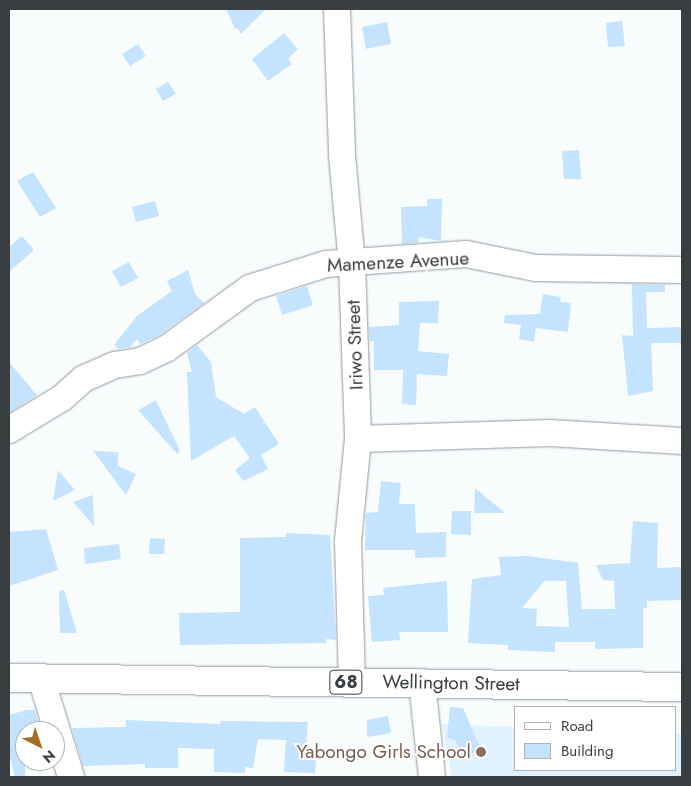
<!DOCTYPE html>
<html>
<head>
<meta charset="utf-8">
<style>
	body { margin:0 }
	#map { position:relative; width:691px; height:786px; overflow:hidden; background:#f9fcfd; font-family:Jost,sans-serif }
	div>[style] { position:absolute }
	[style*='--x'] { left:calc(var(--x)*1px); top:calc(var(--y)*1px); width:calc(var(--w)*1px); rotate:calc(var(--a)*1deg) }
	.built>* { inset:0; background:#e0f1ff }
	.building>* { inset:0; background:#c3e3fe }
	.roads { filter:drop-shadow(0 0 1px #8f99a1) drop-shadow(0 0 1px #8f99a1) }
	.minor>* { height:26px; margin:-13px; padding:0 13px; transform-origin:13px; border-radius:13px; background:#fff }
	.major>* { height:28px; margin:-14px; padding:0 14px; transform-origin:14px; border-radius:14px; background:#fff }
	.dots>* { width:14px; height:14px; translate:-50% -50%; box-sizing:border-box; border:2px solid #fff; border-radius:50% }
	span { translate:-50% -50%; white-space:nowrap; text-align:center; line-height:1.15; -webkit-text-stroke:4px #fff; paint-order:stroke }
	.shield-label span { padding:1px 4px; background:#fff; border:1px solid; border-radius:4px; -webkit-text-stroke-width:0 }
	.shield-label { font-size:18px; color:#393e41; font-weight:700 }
	.street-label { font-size:19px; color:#393e41 }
	.education-label { font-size:19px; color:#785e54 }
	.right { translate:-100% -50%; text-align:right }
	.frame { position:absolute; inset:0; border:10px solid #393e41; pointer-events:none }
	.legend { position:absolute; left:514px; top:706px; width:162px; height:65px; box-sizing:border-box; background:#fff; border:1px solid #b0b2b3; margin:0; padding:6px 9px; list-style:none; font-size:15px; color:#393e41 }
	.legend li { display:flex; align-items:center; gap:10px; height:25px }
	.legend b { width:25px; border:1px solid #b0b2b3 }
	.north { position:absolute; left:15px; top:721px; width:50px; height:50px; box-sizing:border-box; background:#fff; border:1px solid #b0b2b3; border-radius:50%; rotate:139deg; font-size:14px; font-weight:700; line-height:20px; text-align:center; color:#393e41 }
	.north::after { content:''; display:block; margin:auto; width:18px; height:22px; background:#a16d25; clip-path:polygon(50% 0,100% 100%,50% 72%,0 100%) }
</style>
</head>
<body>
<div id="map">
	<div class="built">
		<div style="clip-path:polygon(442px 724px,515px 727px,515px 770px,675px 770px,675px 733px,682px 734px,682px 777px,452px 777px)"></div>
	</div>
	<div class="building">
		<div style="clip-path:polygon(226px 9px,266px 9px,241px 34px,238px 28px,235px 29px)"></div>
		<div style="clip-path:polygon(622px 21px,625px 46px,608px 47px,606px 23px)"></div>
		<div style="clip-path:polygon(387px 22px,391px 44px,366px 49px,362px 27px)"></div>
		<div style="clip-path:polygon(284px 33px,298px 49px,288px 59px,292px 64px,268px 81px,252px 59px)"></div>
		<div style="clip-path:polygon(138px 44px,146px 56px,130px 66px,122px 54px)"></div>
		<div style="clip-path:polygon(168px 82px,176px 94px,163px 101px,156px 89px)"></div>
		<div style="clip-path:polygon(579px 150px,581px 179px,564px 179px,562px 151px)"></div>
		<div style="clip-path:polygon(33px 172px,56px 208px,40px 217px,17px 181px)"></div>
		<div style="clip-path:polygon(427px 199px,442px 199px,441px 241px,419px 237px,419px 242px,402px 244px,401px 207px,427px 206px)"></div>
		<div style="clip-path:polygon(155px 201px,159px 216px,136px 222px,132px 207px)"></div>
		<div style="clip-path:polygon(22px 236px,34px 250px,9px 272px,9px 247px)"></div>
		<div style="clip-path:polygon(129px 262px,138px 278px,121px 287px,112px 271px)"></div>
		<div style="clip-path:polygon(188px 270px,195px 294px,204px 303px,158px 336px,140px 344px,137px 339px,130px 347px,119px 349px,114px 345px,137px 316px,172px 291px,167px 281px)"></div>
		<div style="clip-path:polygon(632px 284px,665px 285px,665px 292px,646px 292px,647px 328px,682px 327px,682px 343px,651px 343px,653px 391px,628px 396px,622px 335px,633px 336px)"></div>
		<div style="clip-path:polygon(307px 286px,313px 305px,282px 315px,276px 296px)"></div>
		<div style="clip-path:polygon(543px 294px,561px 297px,560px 302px,571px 303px,568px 332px,536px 328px,534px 342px,519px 339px,521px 325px,504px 323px,505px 315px,540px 314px)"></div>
		<div style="clip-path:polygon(439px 301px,438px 323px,420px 323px,418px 351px,449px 354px,447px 376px,417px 374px,416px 405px,402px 404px,403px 370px,374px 370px,374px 341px,370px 341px,369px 327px,399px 325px,399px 302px)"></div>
		<div style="clip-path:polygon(197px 345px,211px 362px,216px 397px,244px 414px,255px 407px,279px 444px,261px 455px,268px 469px,243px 481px,235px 470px,250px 458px,234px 436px,191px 461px,187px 372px,192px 372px,187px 353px)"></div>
		<div style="clip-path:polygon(9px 362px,37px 395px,9px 413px)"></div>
		<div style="clip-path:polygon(156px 400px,180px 451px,177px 454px,138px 410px)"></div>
		<div style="clip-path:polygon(93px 451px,118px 452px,118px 466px,136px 474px,126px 495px)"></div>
		<div style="clip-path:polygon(58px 470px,75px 490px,53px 501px)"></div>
		<div style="clip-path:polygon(381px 481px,401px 483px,399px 504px,415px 504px,416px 533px,446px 532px,446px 557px,415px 558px,415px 550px,365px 550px,366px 513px,378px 512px)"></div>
		<div style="clip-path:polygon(475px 488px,505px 513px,474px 513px)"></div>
		<div style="clip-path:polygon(93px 495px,94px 526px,73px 502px)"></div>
		<div style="clip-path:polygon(452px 511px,471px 511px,471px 535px,451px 534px)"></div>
		<div style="clip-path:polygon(evenodd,633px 521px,658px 523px,657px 568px,682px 567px,682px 600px,647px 601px,647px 608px,643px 608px,643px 648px,595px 649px,595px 642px,555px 642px,555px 652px,508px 650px,508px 645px,468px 643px,472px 579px,501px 575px,499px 557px,528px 556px,578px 563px,582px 609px,615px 609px,614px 581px,603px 580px,596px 565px,630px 563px,633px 521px,544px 581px,566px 581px,569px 627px,536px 626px,537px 609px,522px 608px,544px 581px)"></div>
		<div style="clip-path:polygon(46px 529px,58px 570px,9px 586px,9px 532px)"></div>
		<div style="clip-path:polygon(286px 533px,330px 535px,336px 640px,326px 639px,326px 643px,180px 645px,179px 613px,240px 612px,240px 538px,286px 537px)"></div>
		<div style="clip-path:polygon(150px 538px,165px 539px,164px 554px,149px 554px)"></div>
		<div style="clip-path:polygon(119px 544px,121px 559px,85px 564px,84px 548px)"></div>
		<div style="clip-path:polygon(447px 581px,448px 632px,399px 632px,400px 640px,372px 642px,368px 596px,384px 595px,383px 588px)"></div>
		<div style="clip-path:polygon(64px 590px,77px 633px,60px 633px,59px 591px)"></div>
		<div style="clip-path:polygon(450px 707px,463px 708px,481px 749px,463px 757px,456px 741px,447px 737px)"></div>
		<div style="clip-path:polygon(26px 710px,35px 710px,40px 727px,25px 731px,25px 777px,15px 777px,9px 753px,9px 715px)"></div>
		<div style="clip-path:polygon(388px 716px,391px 733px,367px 737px,367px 720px)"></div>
		<div style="clip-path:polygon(126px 720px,220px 724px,221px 721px,308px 722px,305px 756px,316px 757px,315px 773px,284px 772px,286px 740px,258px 739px,253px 768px,245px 767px,245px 773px,214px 772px,214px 749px,178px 748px,178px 768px,145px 768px,145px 764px,83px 766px,72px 728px,126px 727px)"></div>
	</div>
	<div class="roads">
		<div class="minor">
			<div style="--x:337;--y:9;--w:146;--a:88"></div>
			<div style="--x:342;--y:155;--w:109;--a:84.8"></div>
			<div style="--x:352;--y:264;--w:175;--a:88"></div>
			<div style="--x:358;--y:439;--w:102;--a:95.6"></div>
			<div style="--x:348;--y:541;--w:141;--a:88.4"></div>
			<div style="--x:9;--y:430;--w:62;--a:-31.1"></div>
			<div style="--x:62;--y:398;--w:28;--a:-42"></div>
			<div style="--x:83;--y:379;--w:35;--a:-24"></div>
			<div style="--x:115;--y:365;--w:25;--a:-9"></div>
			<div style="--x:140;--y:361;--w:29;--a:-25"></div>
			<div style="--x:166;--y:349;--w:104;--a:-36"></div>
			<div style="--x:250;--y:288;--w:80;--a:-17.5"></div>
			<div style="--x:326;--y:264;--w:140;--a:-4.1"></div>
			<div style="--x:466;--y:254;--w:71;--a:11.3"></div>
			<div style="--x:536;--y:268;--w:146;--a:0.8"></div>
			<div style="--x:358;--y:439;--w:192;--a:-1.8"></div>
			<div style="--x:550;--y:433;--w:132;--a:3.5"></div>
			<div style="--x:41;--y:678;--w:103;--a:73.1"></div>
			<div style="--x:422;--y:682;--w:96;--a:84"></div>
		</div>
		<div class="major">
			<div style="--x:9;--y:678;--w:673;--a:0.77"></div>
		</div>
	</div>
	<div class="dots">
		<div style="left:481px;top:752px;background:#8d6e63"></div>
	</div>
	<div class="shield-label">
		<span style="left:346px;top:682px">68</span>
	</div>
	<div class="street-label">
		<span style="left:398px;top:262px;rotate:-3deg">Mamenze Avenue</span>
		<span style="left:355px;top:345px;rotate:-92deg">Iriwo Street</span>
		<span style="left:451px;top:683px;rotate:1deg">Wellington Street</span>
	</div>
	<div class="education-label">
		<span class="right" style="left:471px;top:752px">Yabongo Girls School</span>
	</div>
	<div class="frame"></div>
	<ul class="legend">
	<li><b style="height:6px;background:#fff"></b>Road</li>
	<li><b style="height:14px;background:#c3e3fe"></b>Building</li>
	</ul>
	<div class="north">N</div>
</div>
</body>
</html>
